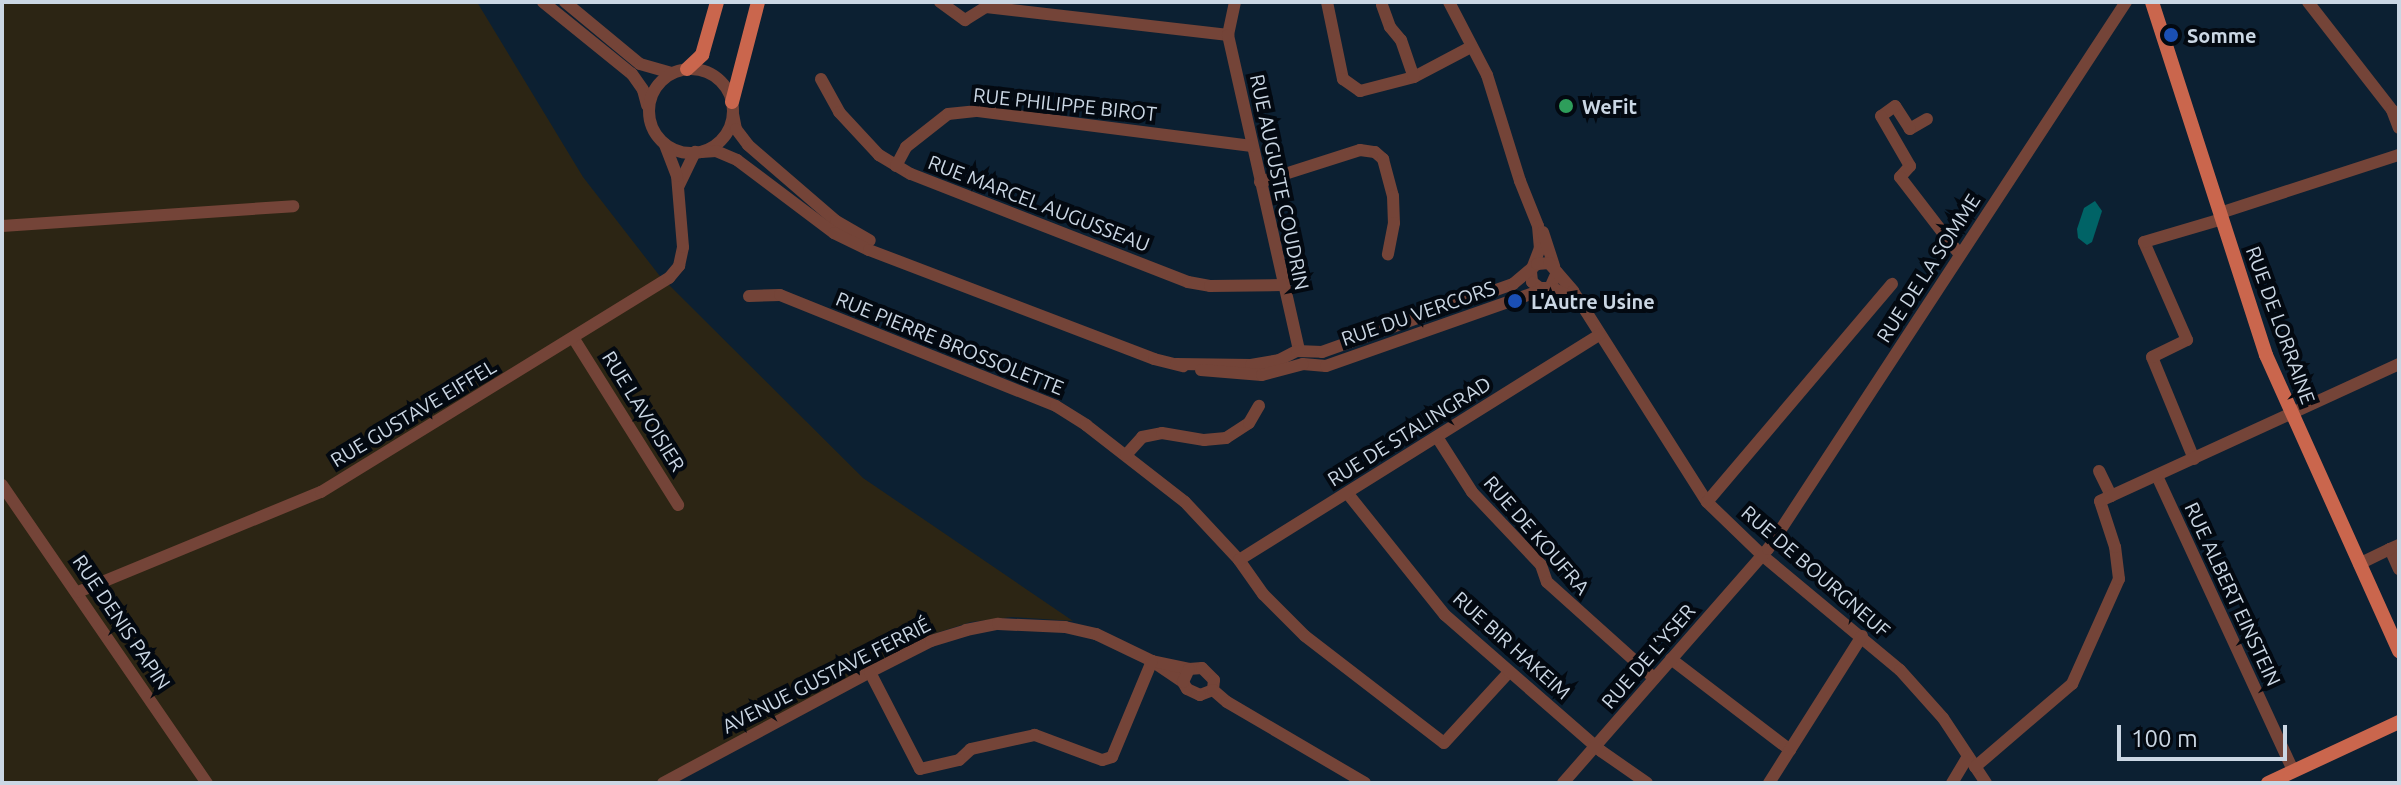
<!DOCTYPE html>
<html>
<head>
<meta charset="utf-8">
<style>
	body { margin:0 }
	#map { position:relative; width:2401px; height:785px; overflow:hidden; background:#0c2032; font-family:Ubuntu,sans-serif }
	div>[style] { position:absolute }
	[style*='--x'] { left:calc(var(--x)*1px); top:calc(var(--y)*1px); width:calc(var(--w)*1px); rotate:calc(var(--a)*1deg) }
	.commercial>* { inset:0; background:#2c2514 }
	.water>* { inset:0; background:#006366 }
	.minor>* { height:12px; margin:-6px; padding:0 6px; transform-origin:6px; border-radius:6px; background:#744438 }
	.minor>.ring { margin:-6px; padding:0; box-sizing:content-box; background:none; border:12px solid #744438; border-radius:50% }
	.major>* { height:14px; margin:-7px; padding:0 7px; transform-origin:7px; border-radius:7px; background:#ca664d }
	.dots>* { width:22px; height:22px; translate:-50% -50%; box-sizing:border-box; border:4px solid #030911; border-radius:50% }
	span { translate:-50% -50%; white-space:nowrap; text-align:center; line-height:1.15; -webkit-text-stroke:8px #030911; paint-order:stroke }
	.poi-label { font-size:20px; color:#cbd7e4; font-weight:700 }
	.left { translate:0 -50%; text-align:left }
	.street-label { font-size:20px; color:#cbd7e4 }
	.frame { position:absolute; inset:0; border:4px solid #cbd7e4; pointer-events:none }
	.scale { position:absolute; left:2117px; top:725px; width:170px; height:36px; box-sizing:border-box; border:4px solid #cbd7e4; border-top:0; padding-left:10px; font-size:24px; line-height:28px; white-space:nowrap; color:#cbd7e4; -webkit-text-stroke:6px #030911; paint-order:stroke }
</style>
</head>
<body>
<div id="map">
	<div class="commercial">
		<div style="clip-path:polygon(2px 2px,477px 2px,583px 177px,659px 275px,863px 478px,1073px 621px,1012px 617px,971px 622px,933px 634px,671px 783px,2px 783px)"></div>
	</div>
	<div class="water">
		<div style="clip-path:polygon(2095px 201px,2102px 211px,2092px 242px,2087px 245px,2078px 238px,2077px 229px,2084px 208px)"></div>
	</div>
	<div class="minor">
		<div style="--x:543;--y:2;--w:114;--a:39"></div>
		<div style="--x:632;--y:74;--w:19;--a:55"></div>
		<div style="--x:643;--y:90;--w:16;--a:75"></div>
		<div style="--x:565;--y:2;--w:97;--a:39.6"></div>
		<div style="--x:640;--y:64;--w:32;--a:16"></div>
		<div style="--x:940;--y:2;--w:31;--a:36"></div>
		<div style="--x:965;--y:20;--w:25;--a:-32"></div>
		<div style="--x:986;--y:7;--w:244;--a:6.6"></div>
		<div style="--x:1235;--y:2;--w:34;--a:102"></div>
		<div style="--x:1228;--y:35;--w:324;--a:77.3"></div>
		<div style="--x:1327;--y:2;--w:79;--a:78.3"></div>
		<div style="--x:1343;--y:79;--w:21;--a:35"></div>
		<div style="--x:1360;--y:91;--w:56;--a:-14.5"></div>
		<div style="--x:1414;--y:77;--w:64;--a:-27.8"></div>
		<div style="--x:1449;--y:2;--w:82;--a:62.5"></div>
		<div style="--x:1487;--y:75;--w:111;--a:72.7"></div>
		<div style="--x:1520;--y:181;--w:48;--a:68.2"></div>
		<div style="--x:1538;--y:226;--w:22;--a:85"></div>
		<div style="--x:1540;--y:248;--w:26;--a:111"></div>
		<div style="--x:1531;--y:272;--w:10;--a:84"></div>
		<div style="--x:1532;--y:282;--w:10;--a:37"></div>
		<div style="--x:1540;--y:288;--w:10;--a:0"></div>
		<div style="--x:1550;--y:288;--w:17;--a:-66"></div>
		<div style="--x:2308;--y:2;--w:137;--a:52.1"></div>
		<div style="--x:2392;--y:110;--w:19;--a:69"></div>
		<div style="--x:1382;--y:5;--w:23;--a:70"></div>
		<div style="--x:1390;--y:27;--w:17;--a:50"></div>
		<div style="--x:1401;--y:40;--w:39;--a:71"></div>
		<div class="ring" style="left:649px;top:69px;width:72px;height:72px"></div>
		<div style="--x:821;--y:79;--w:38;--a:61"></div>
		<div style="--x:839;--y:112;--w:59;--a:47.1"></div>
		<div style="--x:879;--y:155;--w:37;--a:31"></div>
		<div style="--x:911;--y:174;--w:297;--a:21.3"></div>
		<div style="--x:1188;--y:282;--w:22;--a:10"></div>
		<div style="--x:1210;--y:286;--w:72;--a:-0.8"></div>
		<div style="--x:733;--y:114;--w:15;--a:79"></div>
		<div style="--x:736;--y:129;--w:20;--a:53"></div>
		<div style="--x:748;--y:145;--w:116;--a:40.8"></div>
		<div style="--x:836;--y:221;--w:39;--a:30"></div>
		<div style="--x:1927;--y:119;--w:20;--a:150"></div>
		<div style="--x:1910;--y:129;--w:27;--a:-123"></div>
		<div style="--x:1895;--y:106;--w:17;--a:144"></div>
		<div style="--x:1881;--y:116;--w:58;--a:59.9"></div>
		<div style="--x:1910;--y:166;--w:15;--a:132"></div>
		<div style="--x:1900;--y:177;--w:98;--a:52.4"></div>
		<div style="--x:701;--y:152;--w:15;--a:-4"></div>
		<div style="--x:716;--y:151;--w:23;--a:23"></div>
		<div style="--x:737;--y:160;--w:121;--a:37"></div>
		<div style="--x:834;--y:233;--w:39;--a:26"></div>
		<div style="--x:869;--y:250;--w:305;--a:20.9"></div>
		<div style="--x:1154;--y:359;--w:30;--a:14"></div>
		<div style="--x:896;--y:166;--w:21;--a:-62"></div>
		<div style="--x:906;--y:147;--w:53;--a:-38.2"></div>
		<div style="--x:948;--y:114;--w:30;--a:-6"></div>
		<div style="--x:978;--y:111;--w:276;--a:7.3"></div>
		<div style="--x:1260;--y:182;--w:105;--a:-17.7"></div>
		<div style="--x:1360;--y:150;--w:15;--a:8"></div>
		<div style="--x:1375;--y:152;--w:11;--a:41"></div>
		<div style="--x:1383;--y:159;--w:38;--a:75"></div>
		<div style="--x:1393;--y:196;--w:27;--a:88"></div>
		<div style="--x:1394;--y:223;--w:32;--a:101"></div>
		<div style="--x:679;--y:185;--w:37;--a:-64"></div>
		<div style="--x:2220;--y:213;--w:188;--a:-18"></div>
		<div style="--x:2;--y:226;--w:292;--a:-3.9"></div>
		<div style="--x:1543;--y:232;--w:36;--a:72"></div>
		<div style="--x:749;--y:296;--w:31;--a:-2"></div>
		<div style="--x:780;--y:295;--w:297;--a:21.9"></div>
		<div style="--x:1056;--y:406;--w:36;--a:32"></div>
		<div style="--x:1086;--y:425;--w:125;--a:37.9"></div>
		<div style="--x:1185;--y:502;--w:79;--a:47"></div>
		<div style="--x:1239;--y:560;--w:42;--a:54.8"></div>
		<div style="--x:1263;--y:594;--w:59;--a:45"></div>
		<div style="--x:1305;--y:636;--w:175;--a:37.6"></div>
		<div style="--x:1444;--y:743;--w:96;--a:-47.5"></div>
		<div style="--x:574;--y:339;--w:196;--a:57.9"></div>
		<div style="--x:1176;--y:364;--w:75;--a:0.8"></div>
		<div style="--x:1251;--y:365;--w:28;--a:-10"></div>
		<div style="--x:1279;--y:360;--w:20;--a:-27"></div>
		<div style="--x:1297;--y:351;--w:25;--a:2"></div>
		<div style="--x:1322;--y:352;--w:203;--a:-19.6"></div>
		<div style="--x:1513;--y:284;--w:31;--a:-40"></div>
		<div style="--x:1537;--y:264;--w:12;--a:-5"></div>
		<div style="--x:1549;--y:263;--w:37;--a:49"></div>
		<div style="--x:1573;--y:291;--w:250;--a:57.6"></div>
		<div style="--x:1707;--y:502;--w:78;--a:44"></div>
		<div style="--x:1763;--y:556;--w:178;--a:39.8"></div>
		<div style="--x:1900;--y:670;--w:64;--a:48.1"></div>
		<div style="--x:1943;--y:718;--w:78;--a:56.5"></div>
		<div style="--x:1303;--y:364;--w:23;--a:5"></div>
		<div style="--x:1326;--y:366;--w:232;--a:-19.4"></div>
		<div style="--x:1545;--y:289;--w:12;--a:5"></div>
		<div style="--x:1557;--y:290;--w:21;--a:28"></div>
		<div style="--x:1201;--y:370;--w:61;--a:4.7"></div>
		<div style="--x:1262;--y:375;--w:42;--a:-15"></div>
		<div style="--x:1437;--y:437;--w:65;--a:57.5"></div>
		<div style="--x:1472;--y:492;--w:100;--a:46.6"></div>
		<div style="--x:1541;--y:565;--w:18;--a:71"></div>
		<div style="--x:1547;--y:582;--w:144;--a:41.9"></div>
		<div style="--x:1126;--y:455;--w:24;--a:-48"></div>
		<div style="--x:1142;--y:437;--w:20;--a:-11"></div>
		<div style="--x:1162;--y:433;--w:43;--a:9.5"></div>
		<div style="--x:1204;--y:440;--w:22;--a:-5"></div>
		<div style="--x:1226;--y:438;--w:27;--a:-33"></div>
		<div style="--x:1249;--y:423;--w:20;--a:-60"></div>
		<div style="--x:2194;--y:459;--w:110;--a:-112.4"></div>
		<div style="--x:2152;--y:357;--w:39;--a:-26"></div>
		<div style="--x:2187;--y:340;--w:107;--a:-113.7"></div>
		<div style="--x:2144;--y:242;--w:81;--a:-16.4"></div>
		<div style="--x:2099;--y:471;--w:28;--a:64"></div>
		<div style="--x:2157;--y:476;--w:325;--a:65.2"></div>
		<div style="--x:2;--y:485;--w:362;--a:55.5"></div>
		<div style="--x:1348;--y:494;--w:155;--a:51.3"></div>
		<div style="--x:1445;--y:615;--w:207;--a:41.1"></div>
		<div style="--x:1601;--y:751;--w:56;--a:34.8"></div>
		<div style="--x:1707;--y:502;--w:286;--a:-49.7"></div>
		<div style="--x:2399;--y:545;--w:10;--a:156"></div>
		<div style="--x:2390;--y:549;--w:22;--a:66"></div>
		<div style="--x:1239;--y:560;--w:425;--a:-32"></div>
		<div style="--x:2359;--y:564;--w:34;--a:-26"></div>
		<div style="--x:78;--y:592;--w:263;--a:-22.4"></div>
		<div style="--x:321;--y:492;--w:409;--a:-31.6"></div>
		<div style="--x:669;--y:278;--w:16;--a:-50"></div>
		<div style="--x:679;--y:266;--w:19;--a:-78"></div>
		<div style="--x:683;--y:247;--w:71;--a:-94.8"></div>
		<div style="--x:677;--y:176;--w:34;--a:-111"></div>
		<div style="--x:1671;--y:659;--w:150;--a:37.4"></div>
		<div style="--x:1183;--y:682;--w:37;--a:-146"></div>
		<div style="--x:1152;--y:661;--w:38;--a:12"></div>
		<div style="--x:1189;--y:669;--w:13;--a:-4"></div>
		<div style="--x:1202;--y:668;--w:17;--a:45"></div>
		<div style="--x:1214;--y:680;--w:10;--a:96"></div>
		<div style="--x:1213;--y:690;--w:14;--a:159"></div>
		<div style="--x:1200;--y:695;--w:14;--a:-155"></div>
		<div style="--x:1187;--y:689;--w:8;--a:-120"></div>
		<div style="--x:1183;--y:682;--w:14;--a:-65"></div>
		<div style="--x:1213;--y:690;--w:18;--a:41"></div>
		<div style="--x:1227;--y:702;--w:160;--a:30.4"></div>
		<div style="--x:1975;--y:767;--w:128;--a:-40.6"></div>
		<div style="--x:2072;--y:684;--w:115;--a:-65.9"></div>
		<div style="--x:2119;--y:579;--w:32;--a:-97"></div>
		<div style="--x:2115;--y:547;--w:48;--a:-108.1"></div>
		<div style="--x:2100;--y:501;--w:329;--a:-24.6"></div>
		<div style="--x:663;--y:783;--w:235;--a:-28.2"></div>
		<div style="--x:870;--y:672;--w:68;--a:-26.9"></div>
		<div style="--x:931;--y:641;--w:37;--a:-17"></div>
		<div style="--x:966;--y:630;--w:33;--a:-11"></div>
		<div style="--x:998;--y:624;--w:67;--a:2.6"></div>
		<div style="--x:1065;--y:627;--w:32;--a:13"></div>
		<div style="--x:1096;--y:634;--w:62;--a:25.7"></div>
		<div style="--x:1152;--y:661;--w:104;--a:112.6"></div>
		<div style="--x:1112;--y:757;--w:10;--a:163"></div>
		<div style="--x:1102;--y:760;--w:72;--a:-159.5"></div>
		<div style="--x:1035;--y:735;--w:66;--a:167.7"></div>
		<div style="--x:971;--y:749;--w:16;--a:137"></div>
		<div style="--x:959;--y:760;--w:40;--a:167"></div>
		<div style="--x:920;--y:769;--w:109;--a:-117.3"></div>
		<div style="--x:1563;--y:783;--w:311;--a:-48.8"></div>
		<div style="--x:1768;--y:549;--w:654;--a:-56.8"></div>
		<div style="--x:1769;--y:783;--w:174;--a:-57.7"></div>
		<div style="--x:1952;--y:783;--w:31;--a:-59"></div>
	</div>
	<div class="major">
		<div style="--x:2152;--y:2;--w:371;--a:72.1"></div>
		<div style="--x:2266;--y:355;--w:325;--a:65.8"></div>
		<div style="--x:687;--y:69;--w:21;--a:-43"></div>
		<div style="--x:702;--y:55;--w:55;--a:-74.2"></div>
		<div style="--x:732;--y:102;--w:103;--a:-75.4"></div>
		<div style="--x:2268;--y:783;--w:145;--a:-25"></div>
	</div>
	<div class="dots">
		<div style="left:2171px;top:35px;background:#1a4fb4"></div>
		<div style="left:1566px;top:106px;background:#2e9e5b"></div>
		<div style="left:1515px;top:301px;background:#1a4fb4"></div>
	</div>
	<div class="poi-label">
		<span class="left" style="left:2187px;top:35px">Somme</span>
		<span class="left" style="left:1582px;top:106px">WeFit</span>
		<span class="left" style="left:1531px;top:301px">L'Autre Usine</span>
	</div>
	<div class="street-label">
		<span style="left:1065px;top:104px;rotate:6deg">RUE PHILIPPE BIROT</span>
		<span style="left:1280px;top:182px;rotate:78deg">RUE AUGUSTE COUDRIN</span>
		<span style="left:1039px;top:203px;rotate:21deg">RUE MARCEL AUGUSSEAU</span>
		<span style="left:1928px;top:268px;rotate:-57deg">RUE DE LA SOMME</span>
		<span style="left:1418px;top:313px;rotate:-19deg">RUE DU VERCORS</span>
		<span style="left:2281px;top:325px;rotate:70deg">RUE DE LORRAINE</span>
		<span style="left:950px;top:343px;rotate:22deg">RUE PIERRE BROSSOLETTE</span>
		<span style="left:644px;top:411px;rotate:58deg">RUE LAVOISIER</span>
		<span style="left:413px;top:413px;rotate:-31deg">RUE GUSTAVE EIFFEL</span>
		<span style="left:1409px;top:431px;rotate:-32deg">RUE DE STALINGRAD</span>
		<span style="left:1537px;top:535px;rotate:49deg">RUE DE KOUFRA</span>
		<span style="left:1816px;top:571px;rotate:41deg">RUE DE BOURGNEUF</span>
		<span style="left:2233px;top:594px;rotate:65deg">RUE ALBERT EINSTEIN</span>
		<span style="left:122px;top:622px;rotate:56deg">RUE DENIS PAPIN</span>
		<span style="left:1512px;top:645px;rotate:42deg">RUE BIR HAKEIM</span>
		<span style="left:1648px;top:656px;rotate:-49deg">RUE DE L’YSER</span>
		<span style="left:826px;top:675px;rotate:-27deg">AVENUE GUSTAVE FERRIÉ</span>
	</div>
	<div class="frame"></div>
	<div class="scale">100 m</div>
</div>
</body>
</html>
